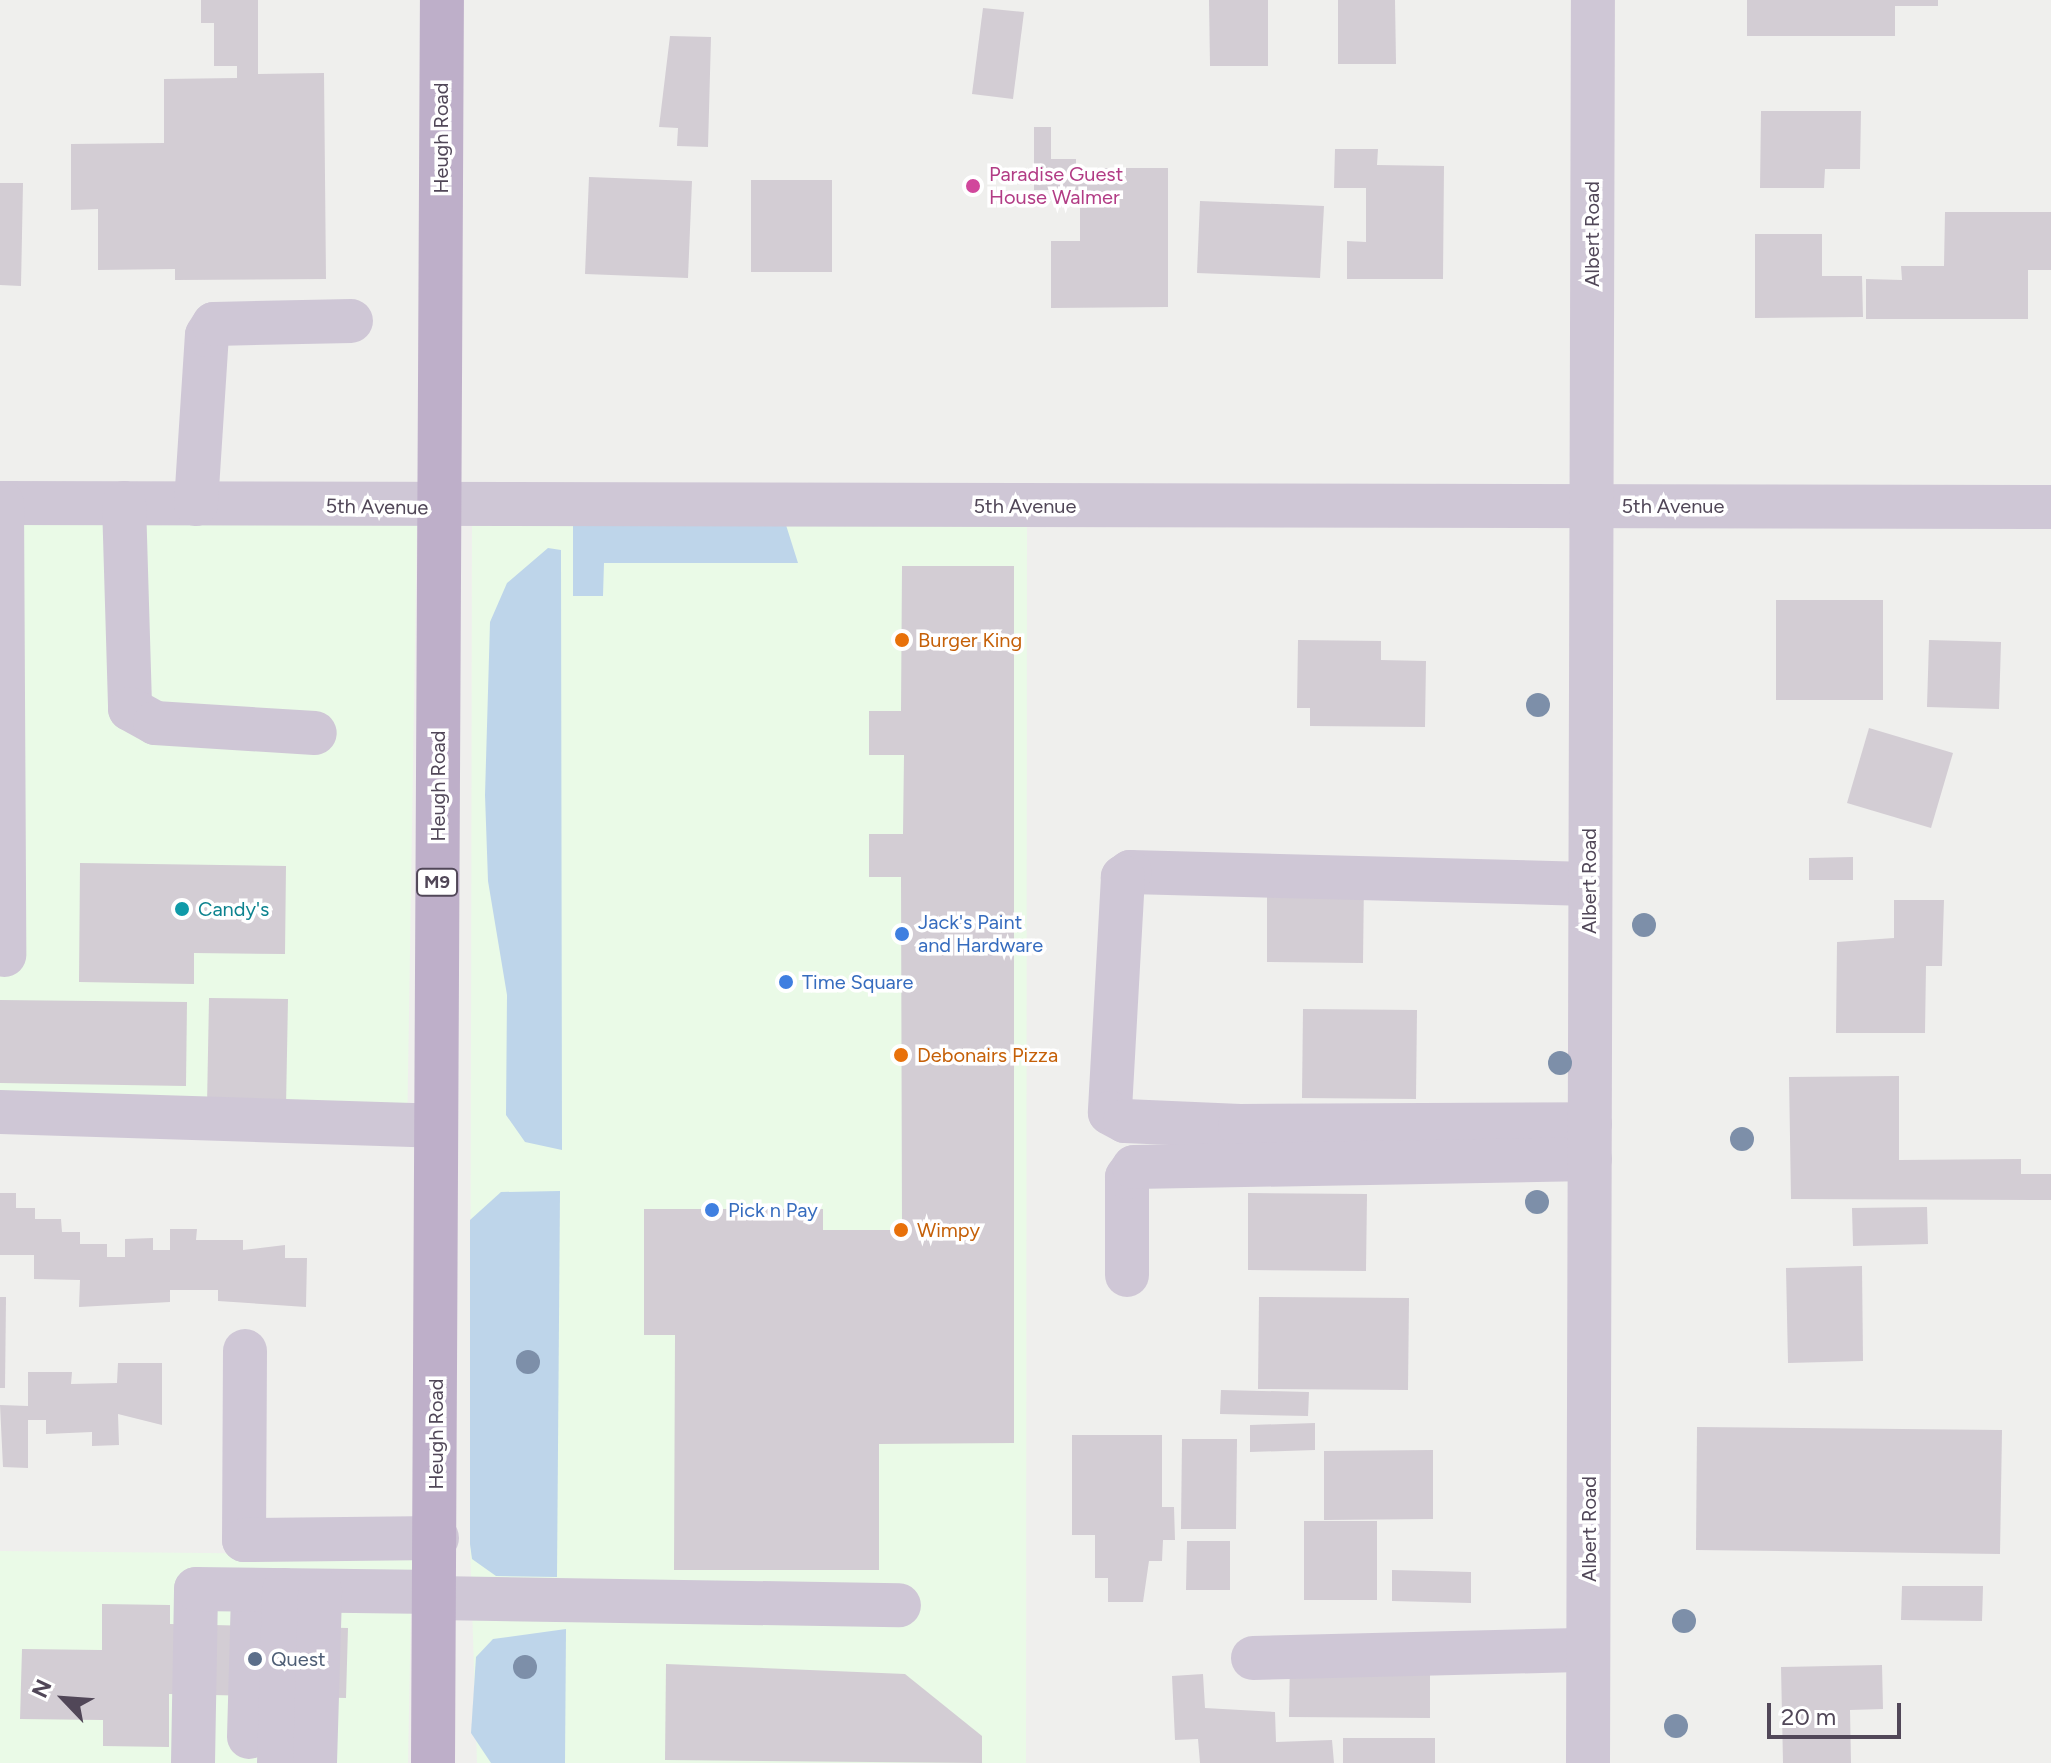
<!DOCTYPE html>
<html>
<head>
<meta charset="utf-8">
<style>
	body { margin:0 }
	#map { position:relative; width:2051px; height:1763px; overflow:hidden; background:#efefed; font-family:Figtree,sans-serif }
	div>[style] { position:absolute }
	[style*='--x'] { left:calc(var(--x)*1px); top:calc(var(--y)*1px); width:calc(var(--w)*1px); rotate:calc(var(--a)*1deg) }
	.commercial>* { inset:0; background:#eafae7 }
	.green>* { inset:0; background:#bed5ea }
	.building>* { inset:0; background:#d3cdd4 }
	.minor>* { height:44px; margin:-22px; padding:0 22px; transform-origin:22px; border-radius:22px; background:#cfc7d6 }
	.major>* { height:44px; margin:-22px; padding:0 22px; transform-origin:22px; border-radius:22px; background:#beafc9 }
	.trees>* { width:24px; height:24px; margin:-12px; border-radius:50%; background:#7d8fa9 }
	.dots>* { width:22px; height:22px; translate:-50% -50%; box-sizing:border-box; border:4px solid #fff; border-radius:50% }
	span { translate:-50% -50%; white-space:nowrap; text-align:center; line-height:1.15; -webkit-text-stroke:7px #fff; paint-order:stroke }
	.shield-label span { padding:2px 6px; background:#fff; border:2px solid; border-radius:6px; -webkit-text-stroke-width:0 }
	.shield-label { font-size:18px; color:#514758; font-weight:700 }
	.street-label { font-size:20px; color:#514758 }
	.hotel-label { font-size:20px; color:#b23c85 }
	.left { translate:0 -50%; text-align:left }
	.food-label { font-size:20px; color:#c56008 }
	.culture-label { font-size:20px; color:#0d838f }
	.shop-label { font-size:20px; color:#366cbe }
	.service-label { font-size:20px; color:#4e5e75 }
	.north { position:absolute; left:24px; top:1659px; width:80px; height:80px; -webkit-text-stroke:6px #fff; paint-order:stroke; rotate:295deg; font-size:22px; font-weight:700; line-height:32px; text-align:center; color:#514758 }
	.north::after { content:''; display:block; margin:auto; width:28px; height:36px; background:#514758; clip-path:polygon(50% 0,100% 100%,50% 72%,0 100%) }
	.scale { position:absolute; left:1767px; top:1703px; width:134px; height:36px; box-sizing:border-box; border:4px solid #514758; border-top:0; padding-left:10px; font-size:24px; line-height:28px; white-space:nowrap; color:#514758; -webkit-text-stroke:6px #fff; paint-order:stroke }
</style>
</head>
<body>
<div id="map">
	<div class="commercial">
		<div style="clip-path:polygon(0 516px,417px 521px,407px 1137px,0 1132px)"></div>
		<div style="clip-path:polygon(1027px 516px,1026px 1763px,477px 1763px,470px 1544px,472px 517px)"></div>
		<div style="clip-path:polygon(0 1551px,412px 1555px,408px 1763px,0 1763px)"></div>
	</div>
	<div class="green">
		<div style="clip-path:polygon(573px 516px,786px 525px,798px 563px,604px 563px,603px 596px,573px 596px)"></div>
		<div style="clip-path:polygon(548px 548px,561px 550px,562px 1150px,525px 1142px,506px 1115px,507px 995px,488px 881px,485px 795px,490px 622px,507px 583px)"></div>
		<div style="clip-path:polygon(560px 1191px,557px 1577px,496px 1576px,472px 1559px,470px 1544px,470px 1220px,501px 1192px)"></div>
		<div style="clip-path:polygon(566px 1629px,565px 1763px,491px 1763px,471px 1733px,476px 1657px,493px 1639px)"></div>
	</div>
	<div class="building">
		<div style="clip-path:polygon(201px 0,258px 0,258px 74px,324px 73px,326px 279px,175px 280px,175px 269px,98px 270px,98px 209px,71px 210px,71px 144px,164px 143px,164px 79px,237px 78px,237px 66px,214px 66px,214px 23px,201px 23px)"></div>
		<div style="clip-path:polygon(1209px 0,1268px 0,1268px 66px,1210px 66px)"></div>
		<div style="clip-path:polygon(1338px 0,1395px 0,1396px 64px,1338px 64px)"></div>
		<div style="clip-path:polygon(1747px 0,1938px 0,1938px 6px,1895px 6px,1895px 36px,1747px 36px)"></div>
		<div style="clip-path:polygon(983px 8px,1024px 12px,1013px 99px,972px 94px)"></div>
		<div style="clip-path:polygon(670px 36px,711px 37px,708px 147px,677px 146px,678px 128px,659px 127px)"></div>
		<div style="clip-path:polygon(1761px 111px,1861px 111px,1860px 169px,1825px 169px,1824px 188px,1760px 188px)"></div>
		<div style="clip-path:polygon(1034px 127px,1051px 127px,1051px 159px,1076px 159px,1076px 168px,1168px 168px,1168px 307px,1051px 308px,1051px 241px,1080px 241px,1080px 190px,1034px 190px)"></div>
		<div style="clip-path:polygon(1335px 149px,1378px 149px,1377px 165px,1444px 166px,1443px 279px,1347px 279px,1347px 241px,1366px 242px,1366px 188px,1334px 188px)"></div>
		<div style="clip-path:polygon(589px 177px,692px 181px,688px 278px,585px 274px)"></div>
		<div style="clip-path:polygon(751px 180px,832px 180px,832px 272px,751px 272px)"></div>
		<div style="clip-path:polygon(0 183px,23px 183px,21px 286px,0 285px)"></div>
		<div style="clip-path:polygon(1200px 201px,1324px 206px,1320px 278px,1197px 273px)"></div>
		<div style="clip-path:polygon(1945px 212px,2051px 212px,2051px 270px,2028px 270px,2028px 319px,1866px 319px,1866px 279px,1902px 280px,1901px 266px,1944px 266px)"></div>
		<div style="clip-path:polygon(1755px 234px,1822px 234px,1822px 276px,1862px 276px,1863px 317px,1755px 318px)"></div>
		<div style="clip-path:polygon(902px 566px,1014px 566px,1014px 1443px,879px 1444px,879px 1570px,674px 1570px,675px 1335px,644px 1335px,644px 1209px,823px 1209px,823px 1230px,902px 1230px,901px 877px,869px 877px,869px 834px,903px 834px,904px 755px,869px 755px,869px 711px,901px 711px)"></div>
		<div style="clip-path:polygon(1776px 600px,1883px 600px,1883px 700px,1776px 700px)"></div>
		<div style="clip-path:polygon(1298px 640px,1381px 641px,1381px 660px,1426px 661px,1425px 727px,1310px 726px,1310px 708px,1297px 708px)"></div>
		<div style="clip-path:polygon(1929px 640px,2001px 642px,1999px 709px,1927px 707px)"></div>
		<div style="clip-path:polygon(1869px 728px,1953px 753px,1931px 828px,1847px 803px)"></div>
		<div style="clip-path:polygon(1853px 857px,1853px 880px,1809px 880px,1809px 858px)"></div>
		<div style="clip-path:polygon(80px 863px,286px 866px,285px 954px,194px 953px,194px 984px,79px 982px)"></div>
		<div style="clip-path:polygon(1267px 877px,1364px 877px,1363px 963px,1267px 962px)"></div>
		<div style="clip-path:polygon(1894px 900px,1944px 900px,1942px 966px,1926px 966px,1925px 1033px,1836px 1033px,1837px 942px,1894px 938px)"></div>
		<div style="clip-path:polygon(209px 998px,288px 999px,286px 1107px,207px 1106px)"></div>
		<div style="clip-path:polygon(0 1000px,187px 1002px,186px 1086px,0 1083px)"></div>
		<div style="clip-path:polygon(1303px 1009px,1417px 1010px,1416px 1099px,1302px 1098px)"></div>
		<div style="clip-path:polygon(1899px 1076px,1899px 1160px,2021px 1159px,2021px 1174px,2051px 1174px,2051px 1200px,1791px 1199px,1789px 1077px)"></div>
		<div style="clip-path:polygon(0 1193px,16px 1193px,16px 1208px,35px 1208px,35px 1219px,61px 1219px,62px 1232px,80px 1232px,80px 1244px,107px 1244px,107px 1257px,125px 1257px,125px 1239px,153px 1238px,153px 1250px,170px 1250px,170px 1229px,197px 1229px,196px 1240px,243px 1240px,243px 1250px,285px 1245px,285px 1258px,307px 1258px,306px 1307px,218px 1301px,218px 1290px,170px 1290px,170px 1302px,79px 1307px,80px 1280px,34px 1279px,34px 1255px,0 1255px)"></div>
		<div style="clip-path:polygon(1248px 1193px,1367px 1194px,1366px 1271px,1248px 1270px)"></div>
		<div style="clip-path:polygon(1927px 1207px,1928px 1244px,1853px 1246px,1852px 1208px)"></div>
		<div style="clip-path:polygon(1862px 1266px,1863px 1361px,1788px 1363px,1786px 1268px)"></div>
		<div style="clip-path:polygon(0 1297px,6px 1297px,5px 1388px,0 1388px)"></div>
		<div style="clip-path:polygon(1259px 1297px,1409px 1298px,1408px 1390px,1258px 1389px)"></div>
		<div style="clip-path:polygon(118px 1363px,162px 1363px,162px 1425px,118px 1414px,119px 1445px,92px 1446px,92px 1432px,46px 1434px,46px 1420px,28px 1420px,28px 1468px,3px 1467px,0 1405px,28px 1406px,28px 1372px,72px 1372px,71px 1384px,117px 1383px)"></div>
		<div style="clip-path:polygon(1221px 1390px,1309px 1392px,1308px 1416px,1220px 1414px)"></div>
		<div style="clip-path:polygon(1315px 1423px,1315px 1450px,1250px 1452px,1250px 1425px)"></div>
		<div style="clip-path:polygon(1697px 1427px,2002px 1430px,2000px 1554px,1696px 1550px)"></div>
		<div style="clip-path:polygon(1072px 1435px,1162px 1435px,1162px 1507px,1174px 1507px,1175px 1540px,1163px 1540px,1162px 1561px,1149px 1561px,1143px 1602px,1108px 1602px,1108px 1578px,1095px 1578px,1095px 1535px,1072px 1535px)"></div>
		<div style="clip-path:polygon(1182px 1439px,1237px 1439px,1236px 1529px,1181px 1529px)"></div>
		<div style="clip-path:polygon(1433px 1450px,1433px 1519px,1324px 1520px,1324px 1451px)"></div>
		<div style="clip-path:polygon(1304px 1521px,1377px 1521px,1377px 1600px,1304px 1600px)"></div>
		<div style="clip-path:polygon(1187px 1541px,1230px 1541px,1230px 1590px,1186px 1590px)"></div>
		<div style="clip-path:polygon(1392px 1570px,1471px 1572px,1471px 1603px,1392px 1601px)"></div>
		<div style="clip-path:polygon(1902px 1586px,1983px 1586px,1982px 1621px,1901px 1620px)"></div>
		<div style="clip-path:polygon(102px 1604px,170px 1605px,170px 1624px,348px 1628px,346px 1698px,169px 1694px,169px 1747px,103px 1746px,103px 1720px,20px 1719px,22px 1649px,102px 1650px)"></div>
		<div style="clip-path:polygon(1290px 1659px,1430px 1660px,1430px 1718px,1289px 1717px)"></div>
		<div style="clip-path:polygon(666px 1664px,905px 1674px,982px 1736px,982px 1763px,665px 1760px)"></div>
		<div style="clip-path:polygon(1882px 1665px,1883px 1709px,1850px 1710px,1851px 1763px,1783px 1763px,1781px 1667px)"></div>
		<div style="clip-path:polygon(1203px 1674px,1205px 1708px,1275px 1712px,1276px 1742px,1332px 1740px,1334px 1763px,1200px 1763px,1198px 1739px,1175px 1740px,1172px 1676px)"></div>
		<div style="clip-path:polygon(1343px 1738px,1435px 1738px,1435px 1763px,1343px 1763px)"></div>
	</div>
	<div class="minor">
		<div style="--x:0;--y:503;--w:2051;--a:0.11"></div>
		<div style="--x:2;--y:503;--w:452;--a:89.7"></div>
		<div style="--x:124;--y:503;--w:206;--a:88.3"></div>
		<div style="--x:130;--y:709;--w:29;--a:29"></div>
		<div style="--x:155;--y:723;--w:160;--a:3.6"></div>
		<div style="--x:196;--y:504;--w:169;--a:-86.3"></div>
		<div style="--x:207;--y:335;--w:13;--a:-58"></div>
		<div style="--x:214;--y:324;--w:137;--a:-1.3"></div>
		<div style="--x:1589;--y:884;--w:459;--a:-178.5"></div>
		<div style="--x:1130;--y:872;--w:9;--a:144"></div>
		<div style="--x:1123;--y:877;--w:236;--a:93.2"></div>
		<div style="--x:1110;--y:1113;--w:17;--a:28"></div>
		<div style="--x:1125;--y:1121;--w:115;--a:2.5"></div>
		<div style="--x:1240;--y:1126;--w:350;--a:-0.3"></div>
		<div style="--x:0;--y:1112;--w:436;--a:1.8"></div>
		<div style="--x:1127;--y:1275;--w:98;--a:-90"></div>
		<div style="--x:1127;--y:1177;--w:12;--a:-55"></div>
		<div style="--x:1134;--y:1167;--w:456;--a:-1"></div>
		<div style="--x:245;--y:1351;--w:189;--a:90.3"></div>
		<div style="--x:244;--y:1540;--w:193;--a:-0.6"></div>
		<div style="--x:436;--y:1598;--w:463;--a:0.9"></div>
		<div style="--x:1253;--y:1658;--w:335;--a:-1.4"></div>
		<div style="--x:249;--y:1737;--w:147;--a:-88.4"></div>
		<div style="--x:193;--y:1763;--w:174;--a:-89"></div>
		<div style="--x:196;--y:1589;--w:239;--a:0.7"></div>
		<div style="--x:279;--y:1763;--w:173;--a:-88.3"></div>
		<div style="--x:315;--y:1763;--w:172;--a:-88.3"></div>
		<div style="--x:1588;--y:1763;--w:1763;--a:-89.84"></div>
	</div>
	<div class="major">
		<div style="--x:433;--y:1763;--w:1763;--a:-89.71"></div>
	</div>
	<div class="trees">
		<div style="left:1538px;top:705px"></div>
		<div style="left:1644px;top:925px"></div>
		<div style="left:1560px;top:1063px"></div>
		<div style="left:1742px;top:1139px"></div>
		<div style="left:1537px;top:1202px"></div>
		<div style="left:528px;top:1362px"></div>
		<div style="left:1684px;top:1621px"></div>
		<div style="left:525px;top:1667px"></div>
		<div style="left:1676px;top:1726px"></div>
	</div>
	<div class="dots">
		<div style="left:973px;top:186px;background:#d1479c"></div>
		<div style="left:902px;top:640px;background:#e8710a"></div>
		<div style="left:182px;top:909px;background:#0f9aa8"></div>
		<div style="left:902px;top:934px;background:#3f7fe0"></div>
		<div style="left:786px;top:982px;background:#3f7fe0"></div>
		<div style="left:901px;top:1055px;background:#e8710a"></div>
		<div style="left:712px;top:1210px;background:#3f7fe0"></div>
		<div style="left:901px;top:1230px;background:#e8710a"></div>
		<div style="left:255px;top:1659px;background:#5c6f8a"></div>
	</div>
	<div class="shield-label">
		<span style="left:437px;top:882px">M9</span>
	</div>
	<div class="street-label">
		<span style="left:441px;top:138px;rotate:-90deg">Heugh Road</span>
		<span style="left:1592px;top:234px;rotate:-90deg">Albert Road</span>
		<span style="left:1025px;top:506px">5th Avenue</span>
		<span style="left:1673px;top:506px">5th Avenue</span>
		<span style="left:377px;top:507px;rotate:1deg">5th Avenue</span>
		<span style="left:438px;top:786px;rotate:-90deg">Heugh Road</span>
		<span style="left:1589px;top:881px;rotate:-90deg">Albert Road</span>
		<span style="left:436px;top:1434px;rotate:-90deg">Heugh Road</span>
		<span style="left:1589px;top:1529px;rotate:-90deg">Albert Road</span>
	</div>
	<div class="hotel-label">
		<span class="left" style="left:989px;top:186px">Paradise Guest<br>House Walmer</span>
	</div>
	<div class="food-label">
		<span class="left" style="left:918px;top:640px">Burger King</span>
		<span class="left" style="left:917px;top:1055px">Debonairs Pizza</span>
		<span class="left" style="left:917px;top:1230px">Wimpy</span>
	</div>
	<div class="culture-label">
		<span class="left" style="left:198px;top:909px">Candy's</span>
	</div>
	<div class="shop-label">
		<span class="left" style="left:918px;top:934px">Jack's Paint<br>and Hardware</span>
		<span class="left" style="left:802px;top:982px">Time Square</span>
		<span class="left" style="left:728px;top:1210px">Pick n Pay</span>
	</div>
	<div class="service-label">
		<span class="left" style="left:271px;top:1659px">Quest</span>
	</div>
	<div class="north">N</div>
	<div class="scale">20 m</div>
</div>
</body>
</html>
